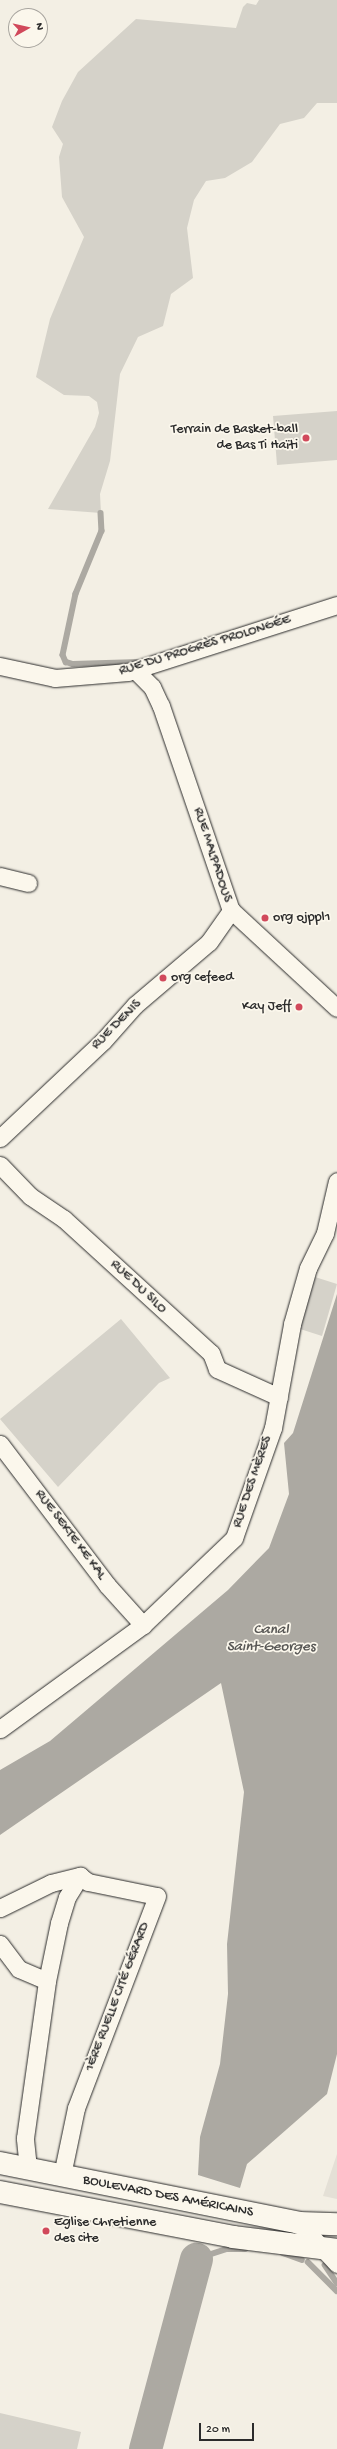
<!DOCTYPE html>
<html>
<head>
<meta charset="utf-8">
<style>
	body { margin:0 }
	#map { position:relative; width:337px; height:2449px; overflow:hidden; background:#f3efe4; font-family:"Gochi Hand",sans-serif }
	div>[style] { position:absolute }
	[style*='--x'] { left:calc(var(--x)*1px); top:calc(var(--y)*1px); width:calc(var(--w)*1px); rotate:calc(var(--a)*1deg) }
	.built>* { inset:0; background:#e4e0d6 }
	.green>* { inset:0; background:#d5d2c9 }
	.water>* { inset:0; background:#aca9a2 }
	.stream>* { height:5.5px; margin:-2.75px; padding:0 2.75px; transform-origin:2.75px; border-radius:2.75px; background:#aca9a2 }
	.river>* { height:33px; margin:-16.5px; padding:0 16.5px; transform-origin:16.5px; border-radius:16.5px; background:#aca9a2 }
	.roads { filter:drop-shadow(0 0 1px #2b2b2b) drop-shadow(0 0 1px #2b2b2b) }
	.street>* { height:17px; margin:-8.5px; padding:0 8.5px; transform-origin:8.5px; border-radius:8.5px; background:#fbf7ec }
	.secondary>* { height:22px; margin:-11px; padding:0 11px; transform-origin:11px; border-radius:11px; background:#fbf7ec }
	.dots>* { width:11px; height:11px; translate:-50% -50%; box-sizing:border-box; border:2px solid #fbf7ec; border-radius:50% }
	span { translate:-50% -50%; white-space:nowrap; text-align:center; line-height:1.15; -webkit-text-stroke:3.5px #fbf7ec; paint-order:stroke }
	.poi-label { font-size:14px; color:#2b2b2b }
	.right { translate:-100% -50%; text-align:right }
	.left { translate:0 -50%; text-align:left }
	.street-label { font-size:14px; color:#2b2b2b }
	.water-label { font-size:15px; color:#585755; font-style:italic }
	.north { position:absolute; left:8px; top:8px; width:40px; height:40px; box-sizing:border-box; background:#fbf7ec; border:1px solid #a8a59f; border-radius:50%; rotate:82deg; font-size:11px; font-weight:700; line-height:16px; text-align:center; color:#2b2b2b }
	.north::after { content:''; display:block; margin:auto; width:14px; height:18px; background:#d1495b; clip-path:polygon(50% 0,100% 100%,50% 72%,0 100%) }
	.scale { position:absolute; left:199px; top:2423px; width:55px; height:18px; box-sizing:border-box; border:2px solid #2b2b2b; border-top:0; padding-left:5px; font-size:12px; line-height:14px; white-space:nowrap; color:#2b2b2b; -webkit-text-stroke:3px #fbf7ec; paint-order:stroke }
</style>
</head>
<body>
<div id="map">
	<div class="built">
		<div style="clip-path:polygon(337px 2154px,337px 2199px,323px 2196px)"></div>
	</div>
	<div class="green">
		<div style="clip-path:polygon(259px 0,337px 0,337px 103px,317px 103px,304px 118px,280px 124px,252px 162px,225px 178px,206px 181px,194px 200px,187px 228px,193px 278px,171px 294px,163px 326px,138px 337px,120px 374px,110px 461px,100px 494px,101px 513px,48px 509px,95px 427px,99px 413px,97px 402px,89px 396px,64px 395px,36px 377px,50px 319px,84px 237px,62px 197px,59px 157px,63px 144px,52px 127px,62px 101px,78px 72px,136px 19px,236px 28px,243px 7px,247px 3px,256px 5px)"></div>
		<div style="clip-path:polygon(337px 411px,337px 460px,277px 465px,273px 416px)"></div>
		<div style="clip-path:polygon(315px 1277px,337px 1284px,322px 1336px,297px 1328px)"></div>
		<div style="clip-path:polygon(121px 1319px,170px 1378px,159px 1383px,58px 1487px,0 1419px)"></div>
		<div style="clip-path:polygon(0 2413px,81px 2432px,77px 2449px,0 2449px)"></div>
	</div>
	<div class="water">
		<div style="clip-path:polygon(337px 1294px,337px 2054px,327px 2094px,247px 2164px,240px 2188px,198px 2175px,200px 2137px,220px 2064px,228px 1994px,227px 1944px,244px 1792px,221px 1683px,0 1835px,0 1770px,50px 1741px,228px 1590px,269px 1548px,289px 1494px,284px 1443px,293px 1433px)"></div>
	</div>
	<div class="stream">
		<div style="--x:101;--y:513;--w:18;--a:87"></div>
		<div style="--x:102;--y:531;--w:68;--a:112.4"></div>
		<div style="--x:76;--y:594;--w:62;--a:102"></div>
		<div style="--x:63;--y:655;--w:8;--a:67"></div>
		<div style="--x:66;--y:662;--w:7;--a:16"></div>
		<div style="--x:73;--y:664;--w:66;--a:-1.7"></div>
		<div style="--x:283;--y:2253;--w:20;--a:20"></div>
		<div style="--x:196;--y:2259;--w:32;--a:-18"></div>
		<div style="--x:226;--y:2249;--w:19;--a:0"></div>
		<div style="--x:308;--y:2262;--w:41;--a:45"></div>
		<div style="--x:325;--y:2265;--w:22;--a:56"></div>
	</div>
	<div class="river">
		<div style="--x:145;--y:2449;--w:197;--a:-75"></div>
	</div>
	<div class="roads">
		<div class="street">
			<div style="--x:0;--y:666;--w:56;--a:12.3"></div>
			<div style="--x:55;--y:678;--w:73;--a:-4.7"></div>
			<div style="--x:128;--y:672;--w:219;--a:-17.8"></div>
			<div style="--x:135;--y:670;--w:24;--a:45"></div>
			<div style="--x:152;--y:687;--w:21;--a:65"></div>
			<div style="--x:161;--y:706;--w:216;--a:71.1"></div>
			<div style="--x:231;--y:910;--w:144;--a:42.8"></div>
			<div style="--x:0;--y:876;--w:29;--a:14"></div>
			<div style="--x:0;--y:1138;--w:141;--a:-43.3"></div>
			<div style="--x:103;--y:1041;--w:48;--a:-48.4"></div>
			<div style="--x:135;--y:1005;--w:97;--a:-40.4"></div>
			<div style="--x:209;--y:942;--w:39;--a:-55"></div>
			<div style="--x:0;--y:1165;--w:43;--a:45.9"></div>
			<div style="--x:30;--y:1196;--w:41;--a:34.1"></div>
			<div style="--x:64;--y:1219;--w:199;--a:42.4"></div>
			<div style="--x:211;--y:1353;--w:17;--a:69"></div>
			<div style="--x:217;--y:1369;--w:68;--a:24.3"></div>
			<div style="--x:0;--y:1444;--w:177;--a:52.8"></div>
			<div style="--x:107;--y:1585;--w:54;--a:48"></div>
			<div style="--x:0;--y:1729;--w:177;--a:-36"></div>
			<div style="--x:143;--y:1625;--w:126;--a:-43.7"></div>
			<div style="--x:234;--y:1538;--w:117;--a:-70.5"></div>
			<div style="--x:273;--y:1428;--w:106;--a:-79.6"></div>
			<div style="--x:292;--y:1324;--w:58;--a:-74.1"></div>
			<div style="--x:308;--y:1268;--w:39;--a:-64"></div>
			<div style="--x:325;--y:1233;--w:53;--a:-77"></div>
			<div style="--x:0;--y:1908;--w:57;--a:-26.1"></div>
			<div style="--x:51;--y:1883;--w:30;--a:-14"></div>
			<div style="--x:80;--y:1876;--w:10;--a:37"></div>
			<div style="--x:88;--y:1882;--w:70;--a:11.5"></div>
			<div style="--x:157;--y:1896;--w:227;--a:110.9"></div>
			<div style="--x:76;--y:2108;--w:68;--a:101.8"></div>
			<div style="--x:0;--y:1944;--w:31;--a:53"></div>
			<div style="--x:19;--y:1969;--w:30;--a:23"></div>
			<div style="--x:28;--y:2168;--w:30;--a:-96"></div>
			<div style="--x:25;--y:2138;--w:159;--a:-82"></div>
			<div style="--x:47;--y:1981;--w:59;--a:-78.3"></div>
			<div style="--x:59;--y:1923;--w:27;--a:-73"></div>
			<div style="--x:67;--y:1897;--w:25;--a:-58"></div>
			<div style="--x:299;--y:2223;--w:56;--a:47.2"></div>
		</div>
		<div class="secondary">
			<div style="--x:0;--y:2163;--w:305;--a:11.3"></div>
			<div style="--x:299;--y:2223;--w:38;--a:2"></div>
			<div style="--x:0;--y:2192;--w:237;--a:10.9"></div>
			<div style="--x:233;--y:2237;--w:105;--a:7.1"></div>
		</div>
	</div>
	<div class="dots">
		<div style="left:306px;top:438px;background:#d1495b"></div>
		<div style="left:265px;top:918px;background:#d1495b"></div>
		<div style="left:163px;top:978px;background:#d1495b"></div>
		<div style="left:299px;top:1007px;background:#d1495b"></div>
		<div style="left:46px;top:2231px;background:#d1495b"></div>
	</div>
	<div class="poi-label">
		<span class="right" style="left:298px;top:438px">Terrain de Basket-ball<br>de Bas Ti Haïti</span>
		<span class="left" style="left:273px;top:918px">org ojppl1</span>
		<span class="left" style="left:171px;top:978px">org cefeed</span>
		<span class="right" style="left:291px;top:1007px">Kay Jeff</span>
		<span class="left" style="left:54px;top:2231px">Eglise Chretienne<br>des cite</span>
	</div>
	<div class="street-label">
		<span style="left:205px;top:646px;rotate:-17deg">RUE DU PROGRÈS PROLONGÉE</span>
		<span style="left:212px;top:855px;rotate:72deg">RUE MALPADOUS</span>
		<span style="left:117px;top:1025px;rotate:-45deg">RUE DENIS</span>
		<span style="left:138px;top:1287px;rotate:43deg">RUE DU SILO</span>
		<span style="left:253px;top:1482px;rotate:-71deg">RUE DES MÈRES</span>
		<span style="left:70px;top:1535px;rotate:53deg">RUE SEKTE KE KAL</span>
		<span style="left:118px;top:1997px;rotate:-69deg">1ÈRE RUELLE CITÉ GÉRARD</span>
		<span style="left:168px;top:2197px;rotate:11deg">BOULEVARD DES AMÉRICAINS</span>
	</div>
	<div class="water-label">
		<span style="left:271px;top:1639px">Canal<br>Saint-Georges</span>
	</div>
	<div class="north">N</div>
	<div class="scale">20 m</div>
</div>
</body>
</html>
